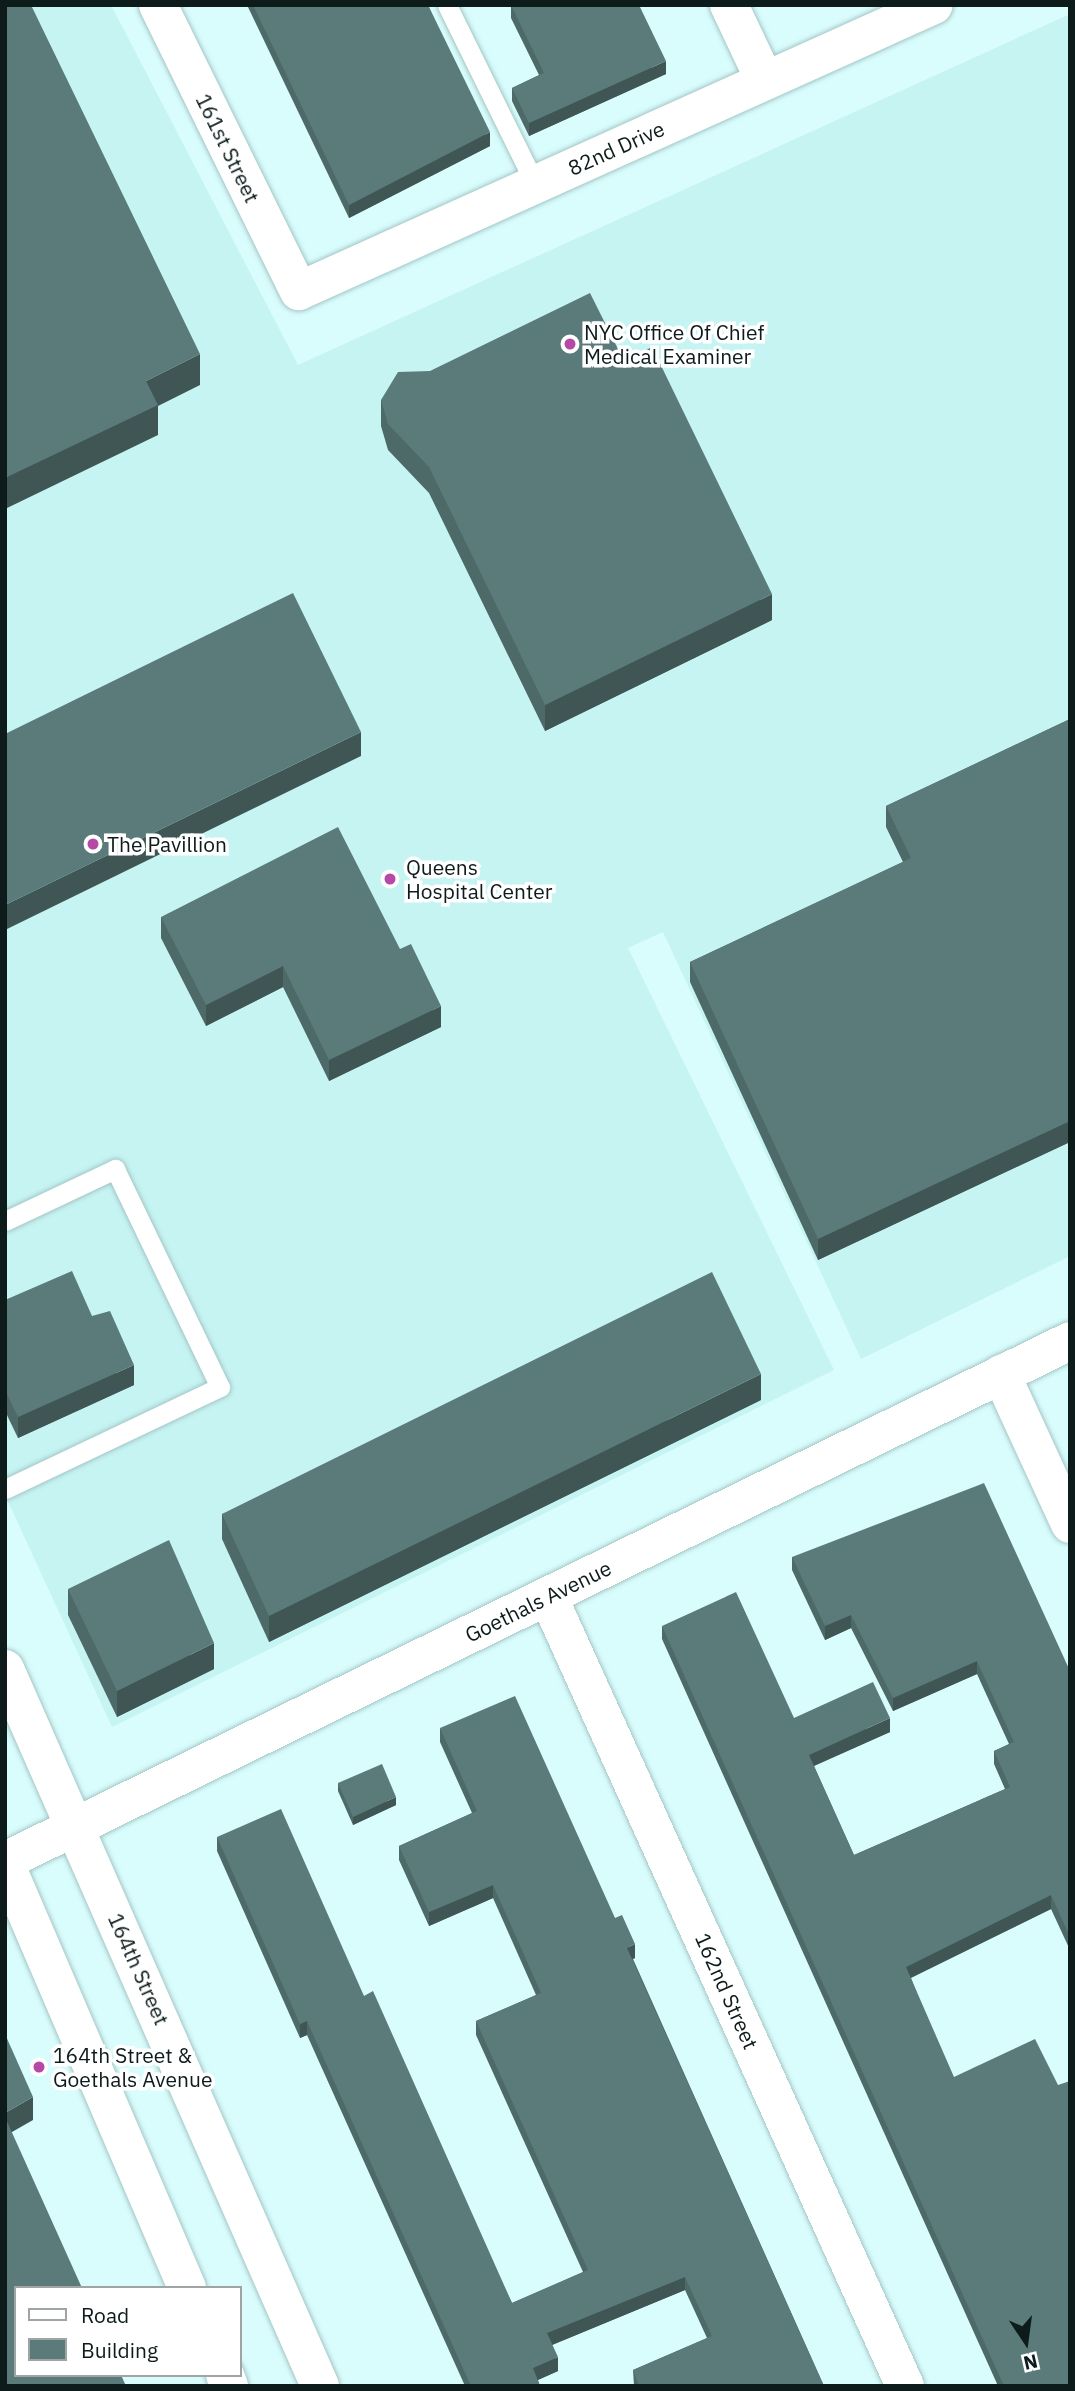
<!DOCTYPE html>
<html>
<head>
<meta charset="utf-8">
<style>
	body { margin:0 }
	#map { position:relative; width:1075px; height:2391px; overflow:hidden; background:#d9fcfc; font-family:"IBM Plex Sans",sans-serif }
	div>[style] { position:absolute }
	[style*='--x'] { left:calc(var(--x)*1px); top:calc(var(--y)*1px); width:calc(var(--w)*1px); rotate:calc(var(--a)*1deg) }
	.built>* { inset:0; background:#c6f4f3 }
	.roads { filter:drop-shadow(0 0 2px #a3c6c5) drop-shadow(0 0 2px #a3c6c5) }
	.service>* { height:19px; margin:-9.5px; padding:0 9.5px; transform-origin:9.5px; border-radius:9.5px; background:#fff }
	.minor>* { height:38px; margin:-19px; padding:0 19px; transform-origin:19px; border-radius:19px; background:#fff }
	.tertiary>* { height:38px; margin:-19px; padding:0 19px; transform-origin:19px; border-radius:19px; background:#fff }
	.wall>* { inset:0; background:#4d6a69 }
	.shaded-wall>* { inset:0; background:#3f5655 }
	.building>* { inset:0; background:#5a7b7a }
	.dots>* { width:19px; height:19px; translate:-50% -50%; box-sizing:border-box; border:4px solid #fff; border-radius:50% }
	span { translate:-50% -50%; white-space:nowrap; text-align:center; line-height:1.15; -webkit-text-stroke:7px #fff; paint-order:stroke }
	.street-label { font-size:21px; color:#0e1b1b }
	.poi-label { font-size:21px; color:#0e1b1b }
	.left { translate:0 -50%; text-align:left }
	.frame { position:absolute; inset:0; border:7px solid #0e1b1b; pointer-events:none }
	.legend { position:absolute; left:14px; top:2286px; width:228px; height:91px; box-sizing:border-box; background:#fff; border:2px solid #9fa4a4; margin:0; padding:9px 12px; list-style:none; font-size:21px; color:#0e1b1b }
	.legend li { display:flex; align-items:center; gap:14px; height:35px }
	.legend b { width:35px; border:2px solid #9fa4a4 }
	.north { position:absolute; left:991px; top:2307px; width:70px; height:70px; -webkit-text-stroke:5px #fff; paint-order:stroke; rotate:167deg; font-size:19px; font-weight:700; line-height:28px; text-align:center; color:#0e1b1b }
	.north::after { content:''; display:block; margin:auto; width:24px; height:32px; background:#0e1b1b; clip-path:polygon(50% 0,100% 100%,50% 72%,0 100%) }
</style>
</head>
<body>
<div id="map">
	<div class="built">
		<div style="clip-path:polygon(5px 5px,111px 5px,298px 365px,1070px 14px,1070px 1256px,861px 1359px,663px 932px,628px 948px,834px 1370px,112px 1727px,5px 1495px)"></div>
	</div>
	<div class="roads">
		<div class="service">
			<div style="--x:447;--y:5;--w:199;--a:63.8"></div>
			<div style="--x:5;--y:1221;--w:122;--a:-25.3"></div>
			<div style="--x:115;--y:1169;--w:242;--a:64.3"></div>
			<div style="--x:220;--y:1387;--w:238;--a:154.6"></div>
		</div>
		<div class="minor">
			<div style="--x:158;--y:5;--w:319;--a:63.8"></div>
			<div style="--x:299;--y:291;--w:696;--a:-24.25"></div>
			<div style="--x:729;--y:5;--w:84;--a:64.7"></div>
			<div style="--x:1001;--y:1374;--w:165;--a:65.3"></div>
			<div style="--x:548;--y:1596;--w:867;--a:65.68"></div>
			<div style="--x:5;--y:1861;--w:1185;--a:-26.02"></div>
		</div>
		<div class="tertiary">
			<div style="--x:5;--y:1669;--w:783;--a:66.28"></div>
			<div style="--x:5;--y:1863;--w:462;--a:66.8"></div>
			<div style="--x:225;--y:2375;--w:12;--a:70"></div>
		</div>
	</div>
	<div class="wall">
		<div style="clip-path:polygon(247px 5px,428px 5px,490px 146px,349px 218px)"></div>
		<div style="clip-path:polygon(511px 5px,666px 74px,529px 136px,512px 101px,512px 88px,539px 75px,511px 18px)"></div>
		<div style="clip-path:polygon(624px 361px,772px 620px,545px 731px,429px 493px,388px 450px,381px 426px,381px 400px)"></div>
		<div style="clip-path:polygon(1070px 719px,1070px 1142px,818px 1260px,690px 982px,690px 962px,903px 862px,886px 827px,886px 806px)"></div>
		<div style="clip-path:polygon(161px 917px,400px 949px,441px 1027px,329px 1081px,283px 987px,206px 1026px,161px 938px)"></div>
		<div style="clip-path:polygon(5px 1300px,134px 1385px,18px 1438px,5px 1411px)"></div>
		<div style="clip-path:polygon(761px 1400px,269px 1642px,222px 1539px,222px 1514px)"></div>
		<div style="clip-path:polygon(792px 1557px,1070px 1671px,1070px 1950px,1051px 1909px,911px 1978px,1070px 2386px,998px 2386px,662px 1639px,662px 1626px,794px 1718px,890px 1732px,814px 1766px,854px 1855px,1005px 1789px,994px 1764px,994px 1751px,1009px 1744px,977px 1674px,893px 1711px,851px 1628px,825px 1640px,792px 1570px)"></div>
		<div style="clip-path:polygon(68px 1589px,214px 1669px,117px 1717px,68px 1615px)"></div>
		<div style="clip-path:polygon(440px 1728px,615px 1918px,635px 1958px,633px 1959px,824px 2386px,634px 2386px,633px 2370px,707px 2338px,685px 2290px,552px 2345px,558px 2371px,538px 2380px,540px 2386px,465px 2386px,307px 2035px,300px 2038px,217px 1851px,217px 1837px,364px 1996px,512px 2303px,583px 2272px,476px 2035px,476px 2021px,536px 1995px,493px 1898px,429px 1926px,399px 1860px,399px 1846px,472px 1813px,440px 1742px)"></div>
		<div style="clip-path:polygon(338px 1783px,396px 1805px,353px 1825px,338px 1791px)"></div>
	</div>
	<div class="shaded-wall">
		<div style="clip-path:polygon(666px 61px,666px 74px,529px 136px,529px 123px)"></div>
		<div style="clip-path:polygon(490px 132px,490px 146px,349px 218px,349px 205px)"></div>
		<div style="clip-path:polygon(200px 354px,200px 385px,158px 406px,158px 435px,5px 509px,5px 478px,146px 381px)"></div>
		<div style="clip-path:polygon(772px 594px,772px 620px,545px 731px,545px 705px)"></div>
		<div style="clip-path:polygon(361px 732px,361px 756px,5px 930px,5px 905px)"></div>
		<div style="clip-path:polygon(283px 966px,283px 987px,206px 1026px,206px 1005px)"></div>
		<div style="clip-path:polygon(441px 1006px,441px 1027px,329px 1081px,329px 1060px)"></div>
		<div style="clip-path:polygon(1070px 1121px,1070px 1142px,818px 1260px,818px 1239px)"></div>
		<div style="clip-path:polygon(134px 1365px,134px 1385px,18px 1438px,18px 1417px)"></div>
		<div style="clip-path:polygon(761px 1374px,761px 1400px,269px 1642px,269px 1616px)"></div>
		<div style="clip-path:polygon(851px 1615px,851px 1628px,825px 1640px,825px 1626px)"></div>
		<div style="clip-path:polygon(214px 1643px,214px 1669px,117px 1717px,117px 1691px)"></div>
		<div style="clip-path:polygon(977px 1661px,977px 1674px,893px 1711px,893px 1698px)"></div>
		<div style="clip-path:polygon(890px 1718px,890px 1732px,809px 1768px,809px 1755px)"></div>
		<div style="clip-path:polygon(396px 1797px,396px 1805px,353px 1825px,353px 1817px)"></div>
		<div style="clip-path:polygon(493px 1885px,493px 1898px,429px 1926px,429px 1912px)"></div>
		<div style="clip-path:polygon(1051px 1895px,1051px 1909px,906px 1980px,906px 1967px)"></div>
		<div style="clip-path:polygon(635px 1944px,635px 1958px,627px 1961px,627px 1948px)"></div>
		<div style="clip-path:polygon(307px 2021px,307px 2035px,300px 2038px,300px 2024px)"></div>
		<div style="clip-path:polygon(33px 2097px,33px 2120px,5px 2136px,5px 2113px)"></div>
		<div style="clip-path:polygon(685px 2277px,685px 2290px,547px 2347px,547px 2333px)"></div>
		<div style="clip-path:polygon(558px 2357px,558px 2371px,533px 2382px,533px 2368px)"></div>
	</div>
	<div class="building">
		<div style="clip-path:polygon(5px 5px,31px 5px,200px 354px,146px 381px,158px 405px,5px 478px)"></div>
		<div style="clip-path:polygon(253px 5px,428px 5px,490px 132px,349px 205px)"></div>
		<div style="clip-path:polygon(511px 5px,639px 5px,666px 61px,529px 123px,512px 88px,544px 73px)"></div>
		<div style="clip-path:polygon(590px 293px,624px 361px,652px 347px,772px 594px,545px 705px,429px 467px,388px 424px,381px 400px,398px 372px,430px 371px)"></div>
		<div style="clip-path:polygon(293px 593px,361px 732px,5px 905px,5px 734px)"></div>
		<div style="clip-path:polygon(1070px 719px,1070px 1121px,818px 1239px,690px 962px,911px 858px,886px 806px)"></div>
		<div style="clip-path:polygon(338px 827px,400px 949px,411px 944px,441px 1006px,329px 1060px,283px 966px,206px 1005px,161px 917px)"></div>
		<div style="clip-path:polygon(72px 1271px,92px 1316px,110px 1311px,134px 1365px,18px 1417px,5px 1390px,5px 1300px)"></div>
		<div style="clip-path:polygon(712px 1272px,761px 1374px,269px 1616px,222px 1514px)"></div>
		<div style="clip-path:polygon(984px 1483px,1070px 1671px,1070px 1937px,1051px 1895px,906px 1967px,954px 2077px,1035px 2039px,1058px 2085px,1070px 2081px,1070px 2386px,1004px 2386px,662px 1626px,736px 1592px,794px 1718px,873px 1682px,890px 1718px,809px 1755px,854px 1855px,1010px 1787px,994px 1751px,1014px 1742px,977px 1661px,893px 1698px,851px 1615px,825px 1626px,792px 1557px)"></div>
		<div style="clip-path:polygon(169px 1540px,214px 1643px,117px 1691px,68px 1589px)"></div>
		<div style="clip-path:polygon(515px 1696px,615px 1918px,622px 1915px,635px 1944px,627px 1948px,824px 2386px,639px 2386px,633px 2370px,712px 2336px,685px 2277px,547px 2333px,558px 2357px,533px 2368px,540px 2386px,471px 2386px,307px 2021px,300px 2024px,217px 1837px,281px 1809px,364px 1996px,373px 1991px,512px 2303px,588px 2270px,476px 2021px,541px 1993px,493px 1885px,429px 1912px,399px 1846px,477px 1811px,440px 1728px)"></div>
		<div style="clip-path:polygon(382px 1764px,396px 1797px,353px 1817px,338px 1783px)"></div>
		<div style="clip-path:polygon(5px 2034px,33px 2097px,5px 2113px)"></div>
		<div style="clip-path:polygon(5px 2117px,82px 2288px,16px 2288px,16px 2375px,121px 2375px,126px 2386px,5px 2386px)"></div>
	</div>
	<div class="dots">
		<div style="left:570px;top:344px;background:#b749a6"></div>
		<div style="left:93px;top:844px;background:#b749a6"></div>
		<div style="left:390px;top:879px;background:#b749a6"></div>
		<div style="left:39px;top:2067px;background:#b749a6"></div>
	</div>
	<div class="street-label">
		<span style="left:228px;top:148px;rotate:64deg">161st Street</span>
		<span style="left:616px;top:148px;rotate:-24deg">82nd Drive</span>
		<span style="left:538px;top:1601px;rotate:-26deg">Goethals Avenue</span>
		<span style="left:139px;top:1969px;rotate:66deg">164th Street</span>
		<span style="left:727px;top:1991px;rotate:66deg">162nd Street</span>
	</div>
	<div class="poi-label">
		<span class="left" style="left:584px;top:344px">NYC Office Of Chief<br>Medical Examiner</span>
		<span class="left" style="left:107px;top:844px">The Pavillion</span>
		<span class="left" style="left:406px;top:879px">Queens<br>Hospital Center</span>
		<span class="left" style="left:53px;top:2067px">164th Street &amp;<br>Goethals Avenue</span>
	</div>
	<div class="frame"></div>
	<ul class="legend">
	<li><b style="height:9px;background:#fff"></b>Road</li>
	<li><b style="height:19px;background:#5a7b7a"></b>Building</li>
	</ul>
	<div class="north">N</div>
</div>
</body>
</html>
